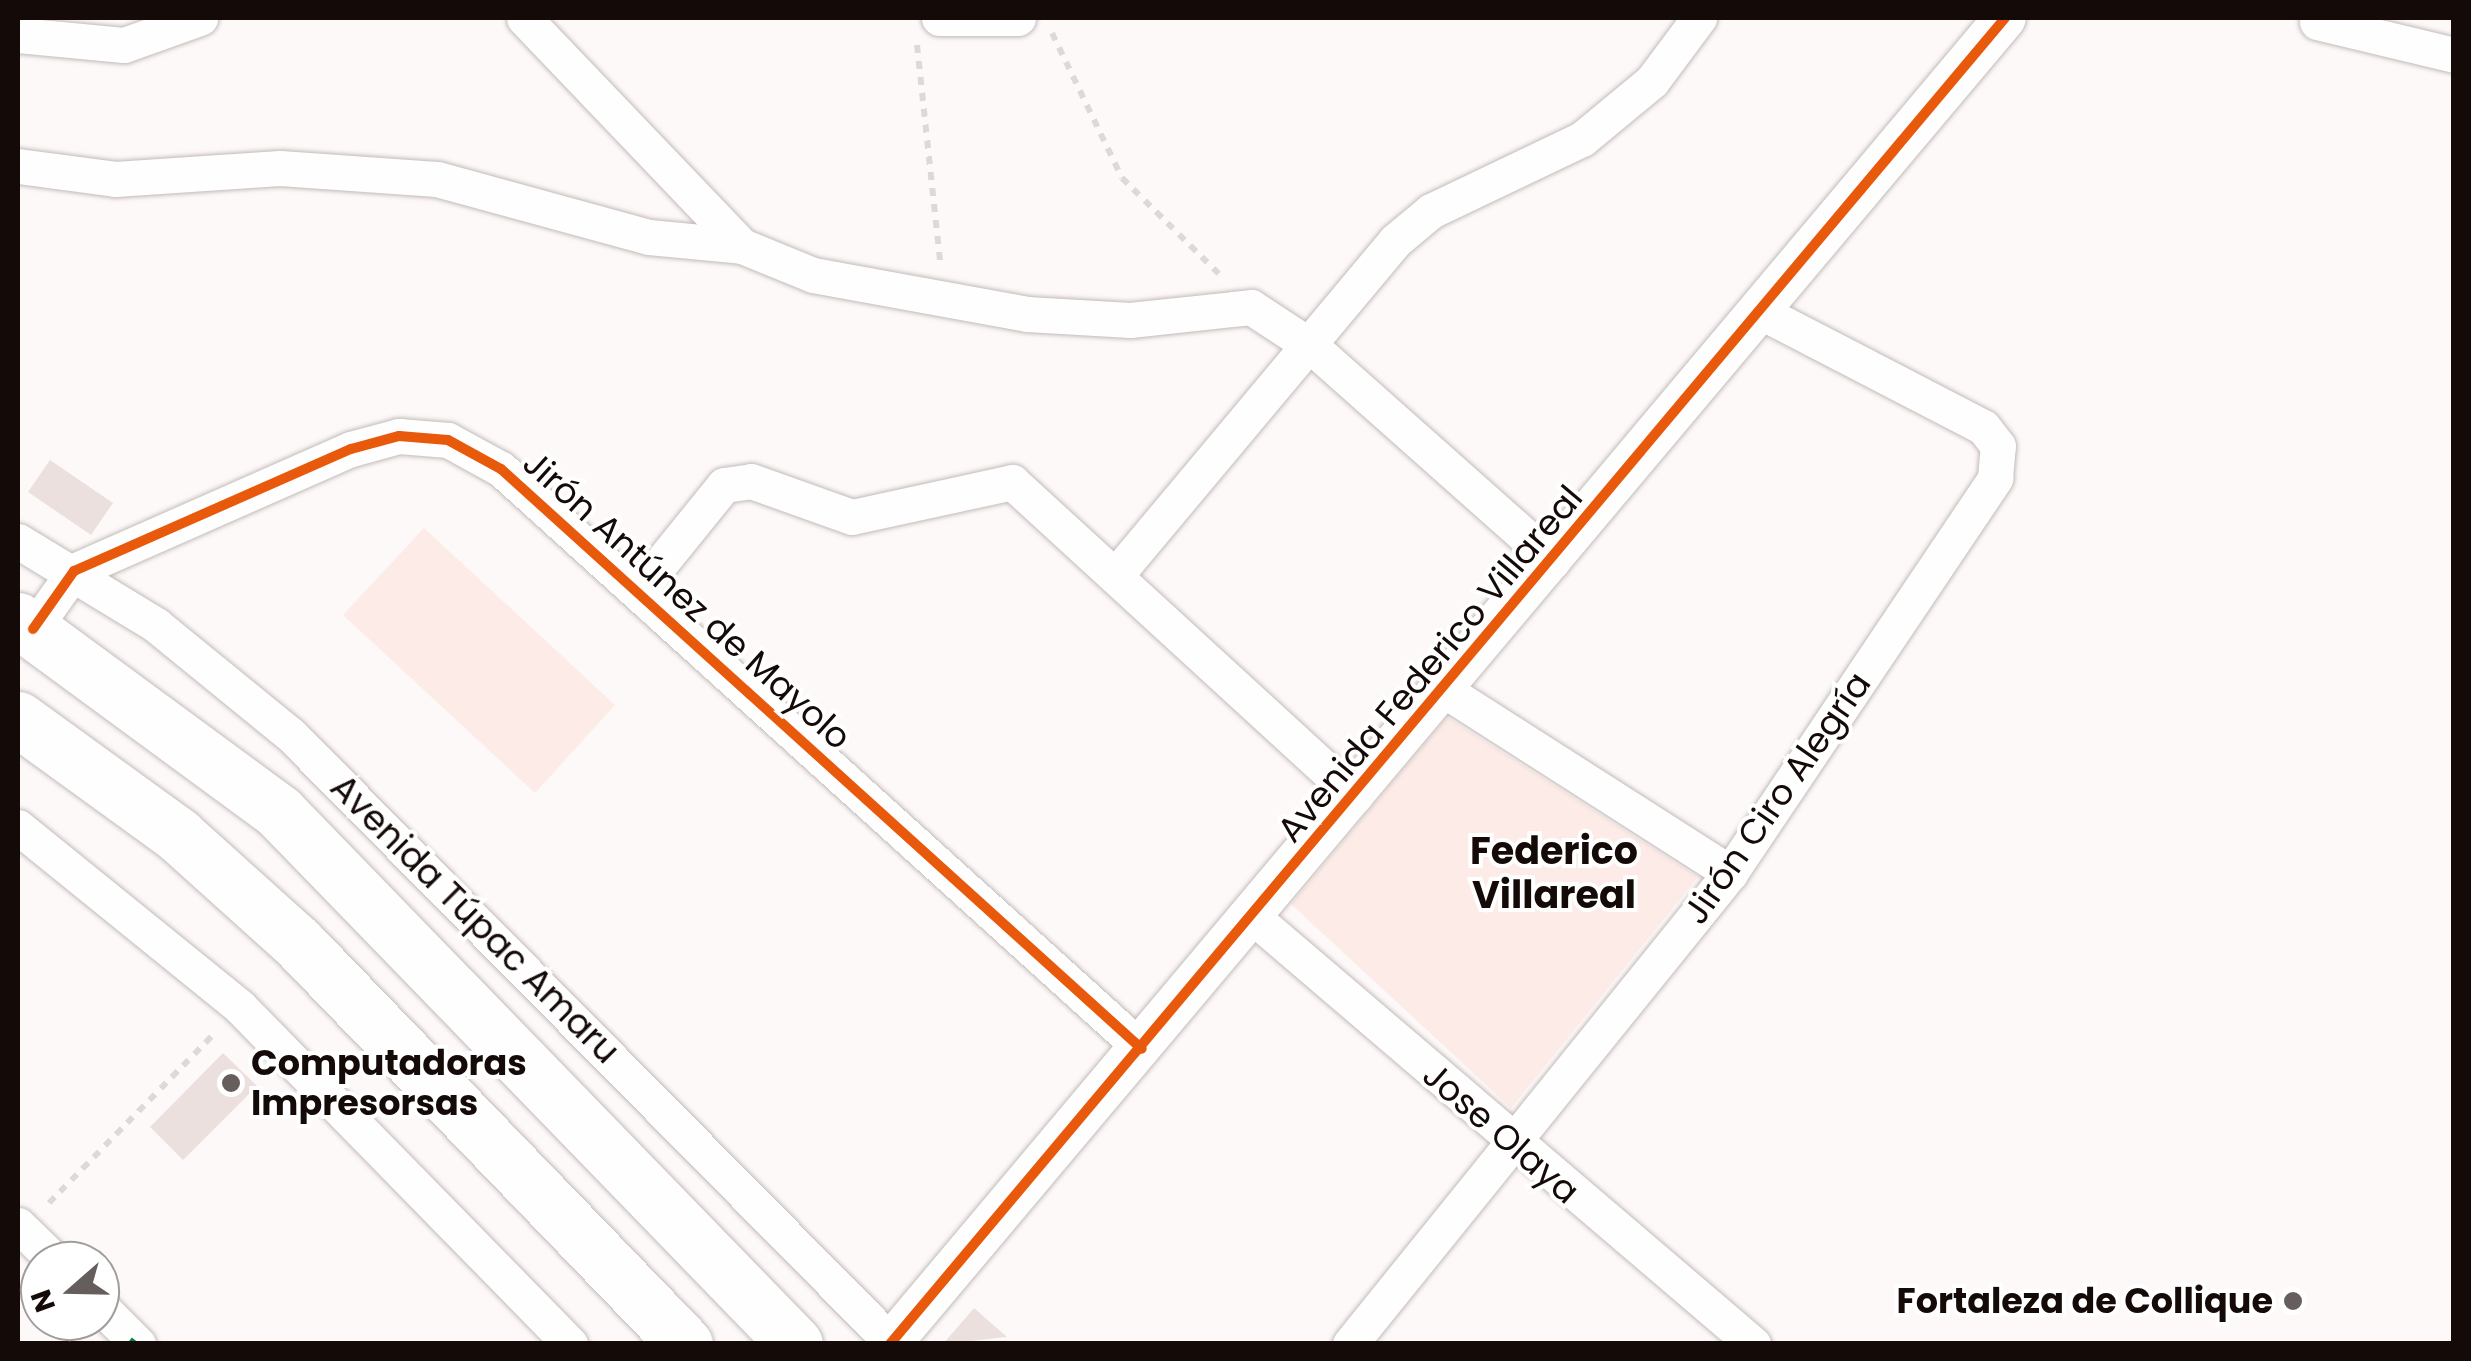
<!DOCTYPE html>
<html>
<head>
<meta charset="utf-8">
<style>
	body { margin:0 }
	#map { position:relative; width:2471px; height:1361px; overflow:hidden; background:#fdf9f8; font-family:Poppins,sans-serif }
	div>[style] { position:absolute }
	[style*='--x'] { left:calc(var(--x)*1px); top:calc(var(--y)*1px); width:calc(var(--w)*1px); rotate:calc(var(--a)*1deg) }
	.green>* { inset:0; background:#fcebe7 }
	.building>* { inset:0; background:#ebe0dd }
	.path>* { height:6px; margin-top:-3px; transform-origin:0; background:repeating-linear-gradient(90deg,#dcdad9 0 8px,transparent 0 16px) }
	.roads { filter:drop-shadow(0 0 2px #c2bbb9) drop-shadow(0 0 2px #c2bbb9) }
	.minor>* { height:35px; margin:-17.5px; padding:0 17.5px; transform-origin:17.5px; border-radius:17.5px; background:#fffefe }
	.tertiary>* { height:42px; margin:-21px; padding:0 21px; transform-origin:21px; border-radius:21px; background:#fffefe }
	.trunk>* { height:55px; margin:-27.5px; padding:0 27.5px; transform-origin:27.5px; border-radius:27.5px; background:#fffefe }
	.quiet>* { height:8px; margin-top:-4px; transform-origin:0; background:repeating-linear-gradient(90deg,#00873e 0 15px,transparent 0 23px) }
	.cycleway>* { height:10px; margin:-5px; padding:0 5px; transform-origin:5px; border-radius:5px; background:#e8590c }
	.dots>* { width:28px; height:28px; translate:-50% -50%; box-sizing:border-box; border:5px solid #fff; border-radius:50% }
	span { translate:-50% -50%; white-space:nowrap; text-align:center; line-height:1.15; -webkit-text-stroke:8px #fff; paint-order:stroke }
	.street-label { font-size:35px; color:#140a08 }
	.poi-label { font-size:35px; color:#140a08; font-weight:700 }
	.left { translate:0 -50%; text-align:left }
	.right { translate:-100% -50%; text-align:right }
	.neighbourhood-label { font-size:38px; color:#140a08; font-weight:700 }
	.frame { position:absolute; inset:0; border:20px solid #140a08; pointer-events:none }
	.north { position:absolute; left:20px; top:1241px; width:100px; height:100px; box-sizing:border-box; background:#fff; border:2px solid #a19d9c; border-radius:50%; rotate:250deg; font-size:28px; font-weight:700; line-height:40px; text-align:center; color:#140a08 }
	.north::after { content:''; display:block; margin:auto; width:35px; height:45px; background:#665e5c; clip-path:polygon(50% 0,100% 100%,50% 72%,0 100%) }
</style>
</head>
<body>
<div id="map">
	<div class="green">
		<div style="clip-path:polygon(424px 528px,615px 705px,535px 793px,343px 615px)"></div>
		<div style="clip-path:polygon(1447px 717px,1698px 877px,1511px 1108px,1291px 904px)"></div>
	</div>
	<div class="building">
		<div style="clip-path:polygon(50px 460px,113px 503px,91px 535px,28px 492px)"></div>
		<div style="clip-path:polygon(223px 1053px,257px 1086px,183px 1160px,150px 1127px)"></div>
		<div style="clip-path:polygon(974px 1308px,1007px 1337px,943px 1344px)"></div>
	</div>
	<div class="path">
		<div style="--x:1052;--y:33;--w:161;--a:64.2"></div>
		<div style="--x:1122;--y:178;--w:136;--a:44.7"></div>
		<div style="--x:917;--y:45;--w:218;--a:83.9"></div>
		<div style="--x:49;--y:1203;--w:238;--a:-45.7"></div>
	</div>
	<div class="roads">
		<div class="minor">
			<div style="--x:524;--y:18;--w:315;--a:46.3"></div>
			<div style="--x:742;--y:246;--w:77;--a:22.2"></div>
			<div style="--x:813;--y:275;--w:218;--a:10.3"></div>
			<div style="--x:1027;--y:314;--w:103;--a:3.3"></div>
			<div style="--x:1130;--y:320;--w:122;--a:-6.1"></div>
			<div style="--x:1251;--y:307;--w:73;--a:33.3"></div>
			<div style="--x:1312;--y:347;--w:322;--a:41.6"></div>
			<div style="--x:939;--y:18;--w:79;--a:0"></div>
			<div style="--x:2317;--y:22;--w:141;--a:13.5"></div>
			<div style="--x:18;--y:35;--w:106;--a:5.4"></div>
			<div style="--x:124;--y:45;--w:81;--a:-19.6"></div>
			<div style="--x:18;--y:166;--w:98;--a:7.6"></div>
			<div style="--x:115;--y:179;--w:165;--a:-3.8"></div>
			<div style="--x:280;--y:168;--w:157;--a:4"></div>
			<div style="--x:437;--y:179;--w:220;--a:15.3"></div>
			<div style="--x:649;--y:237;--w:93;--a:5.5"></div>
			<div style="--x:18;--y:541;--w:162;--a:31.3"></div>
			<div style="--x:156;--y:625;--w:174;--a:39.2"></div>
			<div style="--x:291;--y:735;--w:855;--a:45.33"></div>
			<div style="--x:1115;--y:576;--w:437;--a:-50.1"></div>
			<div style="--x:1395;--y:241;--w:47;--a:-39.8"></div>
			<div style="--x:1431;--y:211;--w:167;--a:-25.5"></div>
			<div style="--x:1582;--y:139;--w:91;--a:-39.6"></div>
			<div style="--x:1652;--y:81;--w:79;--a:-53.3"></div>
			<div style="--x:639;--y:590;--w:135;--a:-51"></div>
			<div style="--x:724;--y:485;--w:27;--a:-8"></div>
			<div style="--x:751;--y:481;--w:107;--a:19.6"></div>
			<div style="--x:852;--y:517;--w:164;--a:-12.3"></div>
			<div style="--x:1012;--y:482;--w:465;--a:42.5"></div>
			<div style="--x:33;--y:629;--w:71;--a:-54.7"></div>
			<div style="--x:74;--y:571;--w:303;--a:-23.8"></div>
			<div style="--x:351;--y:449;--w:50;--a:-15.2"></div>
			<div style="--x:399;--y:436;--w:49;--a:4.7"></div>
			<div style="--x:448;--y:440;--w:60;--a:28.7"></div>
			<div style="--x:501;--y:469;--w:864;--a:42.14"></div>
			<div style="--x:1444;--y:690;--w:340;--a:32.6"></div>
			<div style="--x:18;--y:827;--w:286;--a:39"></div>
			<div style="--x:240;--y:1007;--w:472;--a:45.6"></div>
			<div style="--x:1253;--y:917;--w:658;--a:40.5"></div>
			<div style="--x:18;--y:1225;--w:52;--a:44.2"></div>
			<div style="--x:100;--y:1306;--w:54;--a:45"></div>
			<div style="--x:1350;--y:1344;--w:605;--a:-51.1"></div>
			<div style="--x:1730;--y:873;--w:476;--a:-56.1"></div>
			<div style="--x:1995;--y:478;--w:32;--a:-85"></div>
			<div style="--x:1998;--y:446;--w:24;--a:-128"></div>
			<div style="--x:1983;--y:427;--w:250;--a:-152.6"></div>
		</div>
		<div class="tertiary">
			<div style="--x:890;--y:1344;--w:1732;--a:-49.94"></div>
		</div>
		<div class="trunk">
			<div style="--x:18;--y:620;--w:324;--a:36.3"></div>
			<div style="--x:279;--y:812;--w:741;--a:45.87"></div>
			<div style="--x:18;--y:719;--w:198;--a:35.9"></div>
			<div style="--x:178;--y:835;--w:161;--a:42"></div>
			<div style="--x:298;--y:943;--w:557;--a:46.02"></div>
		</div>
	</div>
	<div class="quiet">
		<div style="--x:132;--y:1344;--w:5;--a:-53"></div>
	</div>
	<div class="cycleway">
		<div style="--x:33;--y:629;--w:71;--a:-54.7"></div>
		<div style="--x:74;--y:571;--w:303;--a:-23.8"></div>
		<div style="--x:351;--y:449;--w:50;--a:-15.2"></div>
		<div style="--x:399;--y:436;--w:49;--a:4.7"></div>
		<div style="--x:448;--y:440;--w:60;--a:28.7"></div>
		<div style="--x:501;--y:469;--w:864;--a:42.14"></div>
		<div style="--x:890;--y:1344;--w:1732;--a:-49.94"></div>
	</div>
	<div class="dots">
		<div style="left:231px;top:1083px;background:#665e5c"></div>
		<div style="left:2293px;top:1301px;background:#665e5c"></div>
	</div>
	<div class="street-label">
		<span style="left:687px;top:600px;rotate:42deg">Jirón Antúnez de Mayolo</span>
		<span style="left:1430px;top:664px;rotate:-50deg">Avenida Federico Villareal</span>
		<span style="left:1777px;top:798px;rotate:-55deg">Jirón Ciro Alegría</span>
		<span style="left:475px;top:919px;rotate:45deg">Avenida Túpac Amaru</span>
		<span style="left:1501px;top:1133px;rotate:41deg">Jose Olaya</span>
	</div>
	<div class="poi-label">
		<span class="left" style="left:251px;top:1083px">Computadoras<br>Impresorsas</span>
		<span class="right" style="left:2273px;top:1301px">Fortaleza de Collique</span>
	</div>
	<div class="neighbourhood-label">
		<span style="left:1554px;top:873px">Federico<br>Villareal</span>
	</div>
	<div class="frame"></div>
	<div class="north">N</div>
</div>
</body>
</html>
